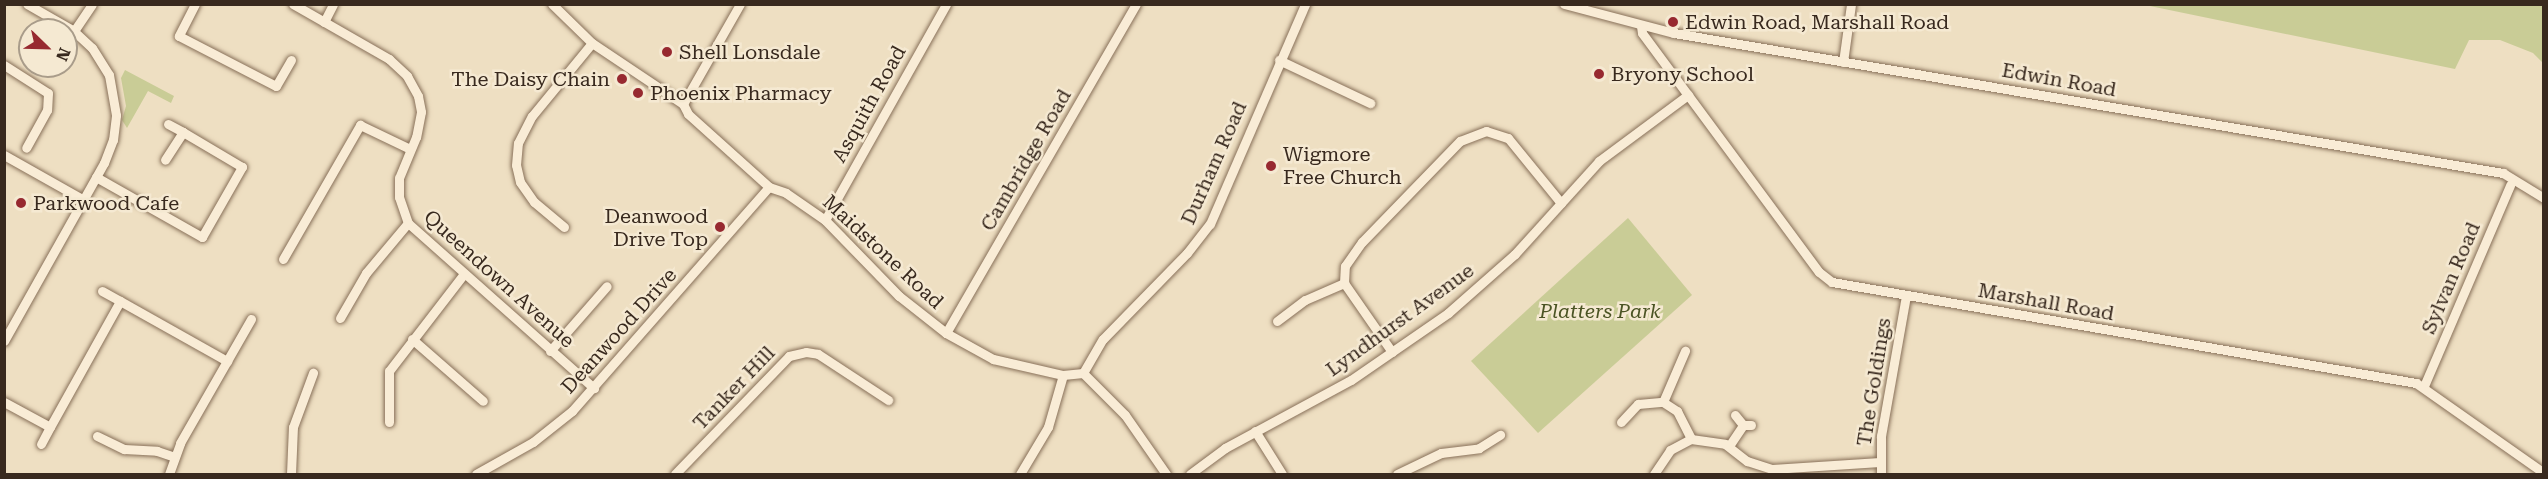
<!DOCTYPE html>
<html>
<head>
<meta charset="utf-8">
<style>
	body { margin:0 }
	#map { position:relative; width:2548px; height:479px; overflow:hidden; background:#eedfc2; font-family:"Roboto Serif",serif }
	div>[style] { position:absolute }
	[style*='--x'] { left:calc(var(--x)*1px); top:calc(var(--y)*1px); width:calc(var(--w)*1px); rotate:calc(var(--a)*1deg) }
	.green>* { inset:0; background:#c9cc96 }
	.roads { filter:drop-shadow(0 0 2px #887059) drop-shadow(0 0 2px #887059) }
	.minor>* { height:9px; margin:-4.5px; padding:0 4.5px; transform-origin:4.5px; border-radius:4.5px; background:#f9ecd6 }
	.dots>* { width:16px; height:16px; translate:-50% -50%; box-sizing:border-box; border:3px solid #f5e9d2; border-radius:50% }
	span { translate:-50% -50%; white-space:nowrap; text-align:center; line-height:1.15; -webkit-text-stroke:5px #f5e9d2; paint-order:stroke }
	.poi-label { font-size:20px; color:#38291e }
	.left { translate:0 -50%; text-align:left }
	.right { translate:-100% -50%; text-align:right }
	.street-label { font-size:20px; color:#38291e }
	.park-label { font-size:20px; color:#4b5424; font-style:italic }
	.frame { position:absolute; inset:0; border:6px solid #38291e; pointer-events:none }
	.north { position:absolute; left:18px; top:18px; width:60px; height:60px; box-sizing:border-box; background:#f5e9d2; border:2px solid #a99c8a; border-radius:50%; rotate:113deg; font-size:16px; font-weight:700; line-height:24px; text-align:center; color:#38291e }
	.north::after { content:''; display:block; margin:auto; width:21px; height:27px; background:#972930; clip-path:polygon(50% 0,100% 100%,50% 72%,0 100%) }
</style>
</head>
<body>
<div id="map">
	<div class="green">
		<div style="clip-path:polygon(2145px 5px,2543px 5px,2543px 63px,2533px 53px,2500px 40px,2469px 40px,2455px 69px)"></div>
		<div style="clip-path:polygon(125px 70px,174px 96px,171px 103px,148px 91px,127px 128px,122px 120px,126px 106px,121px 78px)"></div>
		<div style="clip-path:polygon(1628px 218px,1692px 295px,1538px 433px,1471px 361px)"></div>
	</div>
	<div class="roads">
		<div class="minor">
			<div style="--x:195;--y:4;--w:36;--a:117"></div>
			<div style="--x:179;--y:36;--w:109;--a:27.3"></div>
			<div style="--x:276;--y:86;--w:30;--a:-60"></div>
			<div style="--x:293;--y:4;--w:111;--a:29.8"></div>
			<div style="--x:389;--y:59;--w:25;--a:43"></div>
			<div style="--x:407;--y:76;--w:23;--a:61"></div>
			<div style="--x:418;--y:96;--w:16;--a:79"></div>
			<div style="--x:421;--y:112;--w:25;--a:101"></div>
			<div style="--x:416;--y:137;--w:44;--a:112.5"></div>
			<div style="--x:399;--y:178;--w:19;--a:90"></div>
			<div style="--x:399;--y:197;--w:28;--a:71"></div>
			<div style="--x:408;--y:223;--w:249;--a:41.6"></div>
			<div style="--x:552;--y:4;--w:56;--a:44.3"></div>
			<div style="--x:592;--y:43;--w:110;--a:33.8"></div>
			<div style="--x:683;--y:104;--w:11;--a:63"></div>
			<div style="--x:688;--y:114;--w:109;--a:42"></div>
			<div style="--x:769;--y:187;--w:18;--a:19"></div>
			<div style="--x:786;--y:193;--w:47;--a:34.7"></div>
			<div style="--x:825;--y:220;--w:106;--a:45.8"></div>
			<div style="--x:899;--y:296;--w:60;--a:38.2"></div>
			<div style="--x:946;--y:333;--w:54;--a:29"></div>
			<div style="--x:993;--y:359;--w:72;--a:12.9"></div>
			<div style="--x:1063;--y:375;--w:20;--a:-6"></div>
			<div style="--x:1083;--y:373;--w:59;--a:45"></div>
			<div style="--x:1125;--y:415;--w:72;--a:55.2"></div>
			<div style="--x:1564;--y:4;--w:114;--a:14.8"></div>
			<div style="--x:1674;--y:33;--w:841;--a:9.59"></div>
			<div style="--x:2503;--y:173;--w:48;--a:31.4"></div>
			<div style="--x:324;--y:22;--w:20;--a:-63"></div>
			<div style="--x:1641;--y:26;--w:7;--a:82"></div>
			<div style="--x:1642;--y:33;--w:297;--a:53.5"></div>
			<div style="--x:1819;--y:272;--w:16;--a:38"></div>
			<div style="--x:1832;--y:282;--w:593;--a:9.81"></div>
			<div style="--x:2416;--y:383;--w:156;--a:35.1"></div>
			<div style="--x:74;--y:31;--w:32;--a:-56"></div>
			<div style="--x:1279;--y:60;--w:101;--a:25.3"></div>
			<div style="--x:1843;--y:62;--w:59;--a:-82.1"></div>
			<div style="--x:4;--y:65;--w:52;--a:32.5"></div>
			<div style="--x:48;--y:93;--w:17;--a:93"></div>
			<div style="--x:47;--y:110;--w:43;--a:118.9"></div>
			<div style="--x:683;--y:104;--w:115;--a:-60.3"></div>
			<div style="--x:168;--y:124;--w:17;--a:28"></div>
			<div style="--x:4;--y:155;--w:92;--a:29.4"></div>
			<div style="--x:96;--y:177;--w:122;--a:29.5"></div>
			<div style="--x:202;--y:237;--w:81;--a:-60.3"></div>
			<div style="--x:242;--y:167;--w:69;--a:-149.3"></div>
			<div style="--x:183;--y:132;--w:33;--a:123"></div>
			<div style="--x:825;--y:220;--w:248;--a:-60.7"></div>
			<div style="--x:564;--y:227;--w:39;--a:-140"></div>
			<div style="--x:534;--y:202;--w:24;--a:-125"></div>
			<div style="--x:520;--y:182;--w:17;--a:-103"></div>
			<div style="--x:516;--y:165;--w:22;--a:-85"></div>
			<div style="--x:518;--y:143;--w:30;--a:-63"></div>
			<div style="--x:532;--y:116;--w:94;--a:-50.6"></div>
			<div style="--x:283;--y:259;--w:155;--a:-60.1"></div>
			<div style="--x:360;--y:125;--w:55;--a:25.6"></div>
			<div style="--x:102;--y:291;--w:21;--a:29"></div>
			<div style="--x:340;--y:318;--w:52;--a:-60"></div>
			<div style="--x:366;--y:273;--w:65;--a:-50"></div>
			<div style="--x:1277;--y:321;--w:35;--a:-37"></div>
			<div style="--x:1305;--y:300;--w:43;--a:-23.6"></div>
			<div style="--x:946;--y:333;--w:380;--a:-60"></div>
			<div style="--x:412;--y:339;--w:94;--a:41.1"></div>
			<div style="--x:4;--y:341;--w:204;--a:-60.7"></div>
			<div style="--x:104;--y:163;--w:25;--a:-69"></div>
			<div style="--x:113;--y:140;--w:25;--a:-83"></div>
			<div style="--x:116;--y:115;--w:41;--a:-99.9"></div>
			<div style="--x:109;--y:75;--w:32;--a:-122"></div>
			<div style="--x:92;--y:48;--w:25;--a:-137"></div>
			<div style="--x:74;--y:31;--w:54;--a:-150.1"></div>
			<div style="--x:550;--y:351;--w:86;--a:-48.8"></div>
			<div style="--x:1392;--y:352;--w:84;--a:-124.8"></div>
			<div style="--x:1344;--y:283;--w:17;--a:-87"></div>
			<div style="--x:1345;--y:266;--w:29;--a:-55"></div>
			<div style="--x:1362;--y:242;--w:141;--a:-45.9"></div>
			<div style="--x:1460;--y:141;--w:28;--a:-21"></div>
			<div style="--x:1486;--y:131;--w:23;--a:18"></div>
			<div style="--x:1508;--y:138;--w:84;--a:50.8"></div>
			<div style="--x:1083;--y:373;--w:39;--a:-60"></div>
			<div style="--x:1103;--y:339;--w:120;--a:-45.7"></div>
			<div style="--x:1187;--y:253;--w:37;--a:-52"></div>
			<div style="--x:1210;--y:224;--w:240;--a:-66.6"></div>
			<div style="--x:2424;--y:386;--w:219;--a:-66.8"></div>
			<div style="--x:4;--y:402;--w:52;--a:28.5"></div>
			<div style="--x:50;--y:427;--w:144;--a:-60.9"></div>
			<div style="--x:120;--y:301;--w:123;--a:29.3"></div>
			<div style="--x:1663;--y:402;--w:56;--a:-66.7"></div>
			<div style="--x:1735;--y:415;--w:13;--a:51"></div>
			<div style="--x:1743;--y:425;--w:8;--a:0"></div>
			<div style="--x:389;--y:422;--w:51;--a:-90"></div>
			<div style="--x:389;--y:371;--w:121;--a:-52.4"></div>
			<div style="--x:1621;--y:422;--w:25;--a:-47"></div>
			<div style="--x:1638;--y:404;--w:25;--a:-5"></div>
			<div style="--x:1663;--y:402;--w:17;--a:33"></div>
			<div style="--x:1677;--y:411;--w:31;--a:63"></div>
			<div style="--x:1255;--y:431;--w:51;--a:57.9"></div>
			<div style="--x:97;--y:436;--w:30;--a:26"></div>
			<div style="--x:124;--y:449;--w:33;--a:3"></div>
			<div style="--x:157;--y:451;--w:18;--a:19"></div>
			<div style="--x:41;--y:444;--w:19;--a:-62"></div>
			<div style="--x:1729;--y:446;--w:25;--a:-56"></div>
			<div style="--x:169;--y:474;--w:33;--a:-70"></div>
			<div style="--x:180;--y:443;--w:143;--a:-60.2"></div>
			<div style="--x:291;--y:474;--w:47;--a:-87.6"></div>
			<div style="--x:293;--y:427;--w:58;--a:-69.7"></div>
			<div style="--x:476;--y:474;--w:65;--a:-29.3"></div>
			<div style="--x:533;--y:442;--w:50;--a:-38.5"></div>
			<div style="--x:572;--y:411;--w:298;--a:-48.7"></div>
			<div style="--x:675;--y:474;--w:164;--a:-46"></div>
			<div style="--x:789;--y:356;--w:17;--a:-13"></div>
			<div style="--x:806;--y:352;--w:12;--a:9"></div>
			<div style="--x:818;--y:354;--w:84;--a:33.3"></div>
			<div style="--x:1020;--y:474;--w:55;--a:-59.2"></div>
			<div style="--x:1048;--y:427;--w:54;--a:-73.9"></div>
			<div style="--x:1190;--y:474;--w:44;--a:-36.6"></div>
			<div style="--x:1225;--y:448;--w:143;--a:-28.4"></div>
			<div style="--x:1351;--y:380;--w:118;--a:-34.6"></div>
			<div style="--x:1448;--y:313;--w:89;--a:-41.4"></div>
			<div style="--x:1515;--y:254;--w:125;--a:-47.9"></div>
			<div style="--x:1599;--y:161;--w:111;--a:-36.6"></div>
			<div style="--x:1397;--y:474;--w:49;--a:-25.5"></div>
			<div style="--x:1441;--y:453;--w:38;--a:-7"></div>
			<div style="--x:1479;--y:448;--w:25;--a:-32"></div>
			<div style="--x:1654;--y:474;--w:29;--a:-56"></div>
			<div style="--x:1670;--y:450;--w:24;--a:-28"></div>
			<div style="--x:1691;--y:439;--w:34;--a:8"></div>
			<div style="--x:1725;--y:444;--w:28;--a:38"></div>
			<div style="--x:1747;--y:461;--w:26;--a:18"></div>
			<div style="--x:1772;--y:469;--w:108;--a:-3.7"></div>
			<div style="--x:1881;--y:474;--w:38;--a:-90"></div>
			<div style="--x:1881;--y:436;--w:143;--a:-79.9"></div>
		</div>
	</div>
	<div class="dots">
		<div style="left:1673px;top:22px;background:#972930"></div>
		<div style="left:667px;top:52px;background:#972930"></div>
		<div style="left:1599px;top:74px;background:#972930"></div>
		<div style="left:622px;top:79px;background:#972930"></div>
		<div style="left:638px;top:93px;background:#972930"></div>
		<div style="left:1271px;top:166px;background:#972930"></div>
		<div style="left:21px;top:203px;background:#972930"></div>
		<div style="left:720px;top:227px;background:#972930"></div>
	</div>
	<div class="poi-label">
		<span class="left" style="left:1685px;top:22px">Edwin Road, Marshall Road</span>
		<span class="left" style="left:679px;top:52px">Shell Lonsdale</span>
		<span class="left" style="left:1611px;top:74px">Bryony School</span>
		<span class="right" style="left:610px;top:79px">The Daisy Chain</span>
		<span class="left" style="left:650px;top:93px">Phoenix Pharmacy</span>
		<span class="left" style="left:1283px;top:166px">Wigmore<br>Free Church</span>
		<span class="left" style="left:33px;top:203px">Parkwood Cafe</span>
		<span class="right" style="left:708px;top:228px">Deanwood<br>Drive Top</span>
	</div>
	<div class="street-label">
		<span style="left:2059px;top:80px;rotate:10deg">Edwin Road</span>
		<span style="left:869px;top:104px;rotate:-61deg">Asquith Road</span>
		<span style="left:1026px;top:160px;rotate:-60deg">Cambridge Road</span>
		<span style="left:1214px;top:163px;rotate:-66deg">Durham Road</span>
		<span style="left:883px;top:252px;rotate:43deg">Maidstone Road</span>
		<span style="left:2451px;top:278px;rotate:-67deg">Sylvan Road</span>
		<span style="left:499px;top:279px;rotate:42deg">Queendown Avenue</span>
		<span style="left:2046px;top:302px;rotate:10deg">Marshall Road</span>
		<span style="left:1400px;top:320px;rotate:-36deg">Lyndhurst Avenue</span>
		<span style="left:619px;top:331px;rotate:-48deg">Deanwood Drive</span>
		<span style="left:1874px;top:382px;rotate:-81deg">The Goldings</span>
		<span style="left:734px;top:388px;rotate:-46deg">Tanker Hill</span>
	</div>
	<div class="park-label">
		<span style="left:1600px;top:311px">Platters Park</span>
	</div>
	<div class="frame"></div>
	<div class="north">N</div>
</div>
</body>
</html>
